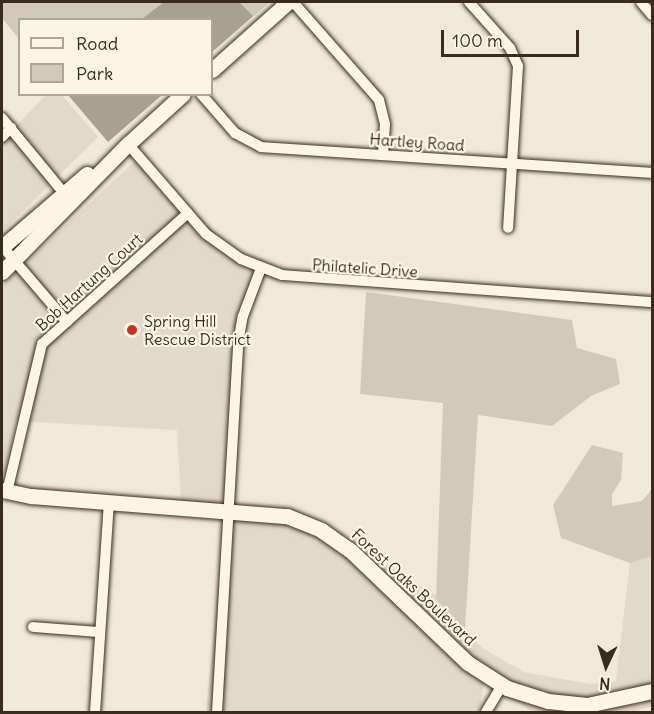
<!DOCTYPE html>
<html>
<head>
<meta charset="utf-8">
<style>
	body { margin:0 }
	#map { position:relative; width:654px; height:714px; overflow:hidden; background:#f0e9d9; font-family:Delius,sans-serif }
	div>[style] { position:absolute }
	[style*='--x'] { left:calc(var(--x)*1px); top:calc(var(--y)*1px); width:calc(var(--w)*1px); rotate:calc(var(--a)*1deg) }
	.built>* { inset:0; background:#e1d9c9 }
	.green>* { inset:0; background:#d2c9ba }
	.water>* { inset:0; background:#aaa091 }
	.roads { filter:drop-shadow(0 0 2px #3b2a1e) drop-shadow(0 0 2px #3b2a1e) }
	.minor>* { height:10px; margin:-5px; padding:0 5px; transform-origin:5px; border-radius:5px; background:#fcf5e5 }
	.secondary>* { height:15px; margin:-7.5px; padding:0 7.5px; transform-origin:7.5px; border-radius:7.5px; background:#fcf5e5 }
	.dots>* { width:16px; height:16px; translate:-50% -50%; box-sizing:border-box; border:3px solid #fcf5e5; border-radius:50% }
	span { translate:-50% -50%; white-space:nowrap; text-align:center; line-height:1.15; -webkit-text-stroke:4.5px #fcf5e5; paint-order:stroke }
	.street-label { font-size:16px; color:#3b2a1e }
	.poi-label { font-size:16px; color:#3b2a1e }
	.left { translate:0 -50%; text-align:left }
	.frame { position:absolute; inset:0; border:3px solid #3b2a1e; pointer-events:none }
	.legend { position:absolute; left:18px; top:18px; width:195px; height:78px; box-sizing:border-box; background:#fcf5e5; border:2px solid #afa495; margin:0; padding:8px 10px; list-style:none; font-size:18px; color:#3b2a1e }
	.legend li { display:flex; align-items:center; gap:12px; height:30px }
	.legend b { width:30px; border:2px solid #afa495 }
	.north { position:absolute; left:576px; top:636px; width:60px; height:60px; -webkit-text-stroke:4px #fcf5e5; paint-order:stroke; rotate:184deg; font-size:16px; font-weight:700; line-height:24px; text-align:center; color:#3b2a1e }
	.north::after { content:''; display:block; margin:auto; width:21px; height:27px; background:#3b2a1e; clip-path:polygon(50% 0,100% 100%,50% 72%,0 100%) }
	.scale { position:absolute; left:441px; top:30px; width:138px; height:27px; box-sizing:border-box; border:3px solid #3b2a1e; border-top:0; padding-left:8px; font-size:18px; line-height:21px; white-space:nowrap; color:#3b2a1e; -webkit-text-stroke:4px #fcf5e5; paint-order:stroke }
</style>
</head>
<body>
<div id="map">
	<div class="built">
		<div style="clip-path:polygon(47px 94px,62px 95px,98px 137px,2px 232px,2px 140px)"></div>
		<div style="clip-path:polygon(136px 160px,265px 278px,247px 300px,229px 501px,242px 505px,181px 501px,177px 430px,16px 421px,2px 484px,2px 285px)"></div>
		<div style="clip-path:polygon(225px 515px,285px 521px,334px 544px,465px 667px,587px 710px,652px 697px,652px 706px,631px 712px,541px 712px,531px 711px,484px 683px,479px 712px,206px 712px)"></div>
		<div style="clip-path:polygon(352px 545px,436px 595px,482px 648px,524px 672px,590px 684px,616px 681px,630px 563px,652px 556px,652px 685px,607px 698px,569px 699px,509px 683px,471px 658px)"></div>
	</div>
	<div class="green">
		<div style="clip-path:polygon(2px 2px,270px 2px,212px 52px,212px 20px,20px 20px,19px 39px,2px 18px)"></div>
		<div style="clip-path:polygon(366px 292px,572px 320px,577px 348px,616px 359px,620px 384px,591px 396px,552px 426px,478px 415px,465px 629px,436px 599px,443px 403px,360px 394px)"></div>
		<div style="clip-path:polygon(592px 445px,623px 453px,621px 480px,612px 494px,612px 506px,642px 501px,652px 489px,652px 556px,630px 563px,561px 538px,553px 505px)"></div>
	</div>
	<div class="water">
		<div style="clip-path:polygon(164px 2px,239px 2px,253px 16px,212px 52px,212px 20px,142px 19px)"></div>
		<div style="clip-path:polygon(68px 95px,162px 95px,108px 142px)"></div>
	</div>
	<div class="roads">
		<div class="minor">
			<div style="--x:293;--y:2;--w:130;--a:48.7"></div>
			<div style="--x:379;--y:100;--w:25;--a:76"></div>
			<div style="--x:385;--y:124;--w:31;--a:94"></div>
			<div style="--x:469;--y:2;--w:62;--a:48.3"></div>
			<div style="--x:510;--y:48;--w:20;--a:66"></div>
			<div style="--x:518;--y:66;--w:162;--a:93.5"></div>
			<div style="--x:641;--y:2;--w:17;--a:50"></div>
			<div style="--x:201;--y:94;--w:52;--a:48.9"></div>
			<div style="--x:235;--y:133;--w:30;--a:28"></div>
			<div style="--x:261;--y:147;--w:392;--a:3.8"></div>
			<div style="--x:2;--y:118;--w:104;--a:50.5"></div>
			<div style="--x:2;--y:137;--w:13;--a:-45"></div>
			<div style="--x:128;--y:144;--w:119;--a:49.1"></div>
			<div style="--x:206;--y:234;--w:43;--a:35.5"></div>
			<div style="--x:241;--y:259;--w:44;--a:21.3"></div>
			<div style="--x:282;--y:275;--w:371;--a:4.2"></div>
			<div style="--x:2;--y:246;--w:100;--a:49.5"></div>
			<div style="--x:7;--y:492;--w:152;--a:-76.7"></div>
			<div style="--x:42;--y:344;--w:196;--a:-41.9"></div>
			<div style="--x:33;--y:627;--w:67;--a:4.3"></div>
			<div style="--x:95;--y:712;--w:210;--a:-86.2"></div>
			<div style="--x:217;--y:712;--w:370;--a:-86.7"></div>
			<div style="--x:238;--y:343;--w:27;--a:-80"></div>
			<div style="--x:243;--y:316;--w:51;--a:-69.4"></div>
			<div style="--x:486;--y:712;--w:31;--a:-59"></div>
		</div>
		<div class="secondary">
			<div style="--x:212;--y:70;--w:102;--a:-41.8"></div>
			<div style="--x:2;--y:247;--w:112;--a:-40.7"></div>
			<div style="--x:2;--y:272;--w:180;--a:-45.5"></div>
			<div style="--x:128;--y:144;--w:74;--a:-42.3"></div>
			<div style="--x:2;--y:490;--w:30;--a:12"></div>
			<div style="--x:31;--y:496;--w:257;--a:4.5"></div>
			<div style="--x:287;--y:516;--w:37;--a:22"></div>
			<div style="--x:321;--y:530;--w:35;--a:35"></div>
			<div style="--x:350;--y:550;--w:163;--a:43.8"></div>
			<div style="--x:468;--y:663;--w:46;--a:32.7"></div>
			<div style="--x:507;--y:688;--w:43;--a:17.6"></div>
			<div style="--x:548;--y:701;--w:39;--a:6"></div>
			<div style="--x:587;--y:705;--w:66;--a:-12.2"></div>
		</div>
	</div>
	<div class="dots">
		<div style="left:132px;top:330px;background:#c8321e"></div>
	</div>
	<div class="street-label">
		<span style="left:417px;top:142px;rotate:4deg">Hartley Road</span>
		<span style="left:365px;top:268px;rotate:4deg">Philatelic Drive</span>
		<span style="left:89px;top:282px;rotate:-42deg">Bob Hartung Court</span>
		<span style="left:414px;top:587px;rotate:43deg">Forest Oaks Boulevard</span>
	</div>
	<div class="poi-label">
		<span class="left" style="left:144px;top:330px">Spring Hill<br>Rescue District</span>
	</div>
	<div class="frame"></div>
	<ul class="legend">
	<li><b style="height:8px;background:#fcf5e5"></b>Road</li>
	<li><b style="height:16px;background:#d2c9ba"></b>Park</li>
	</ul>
	<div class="north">N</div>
	<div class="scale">100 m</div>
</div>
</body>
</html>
